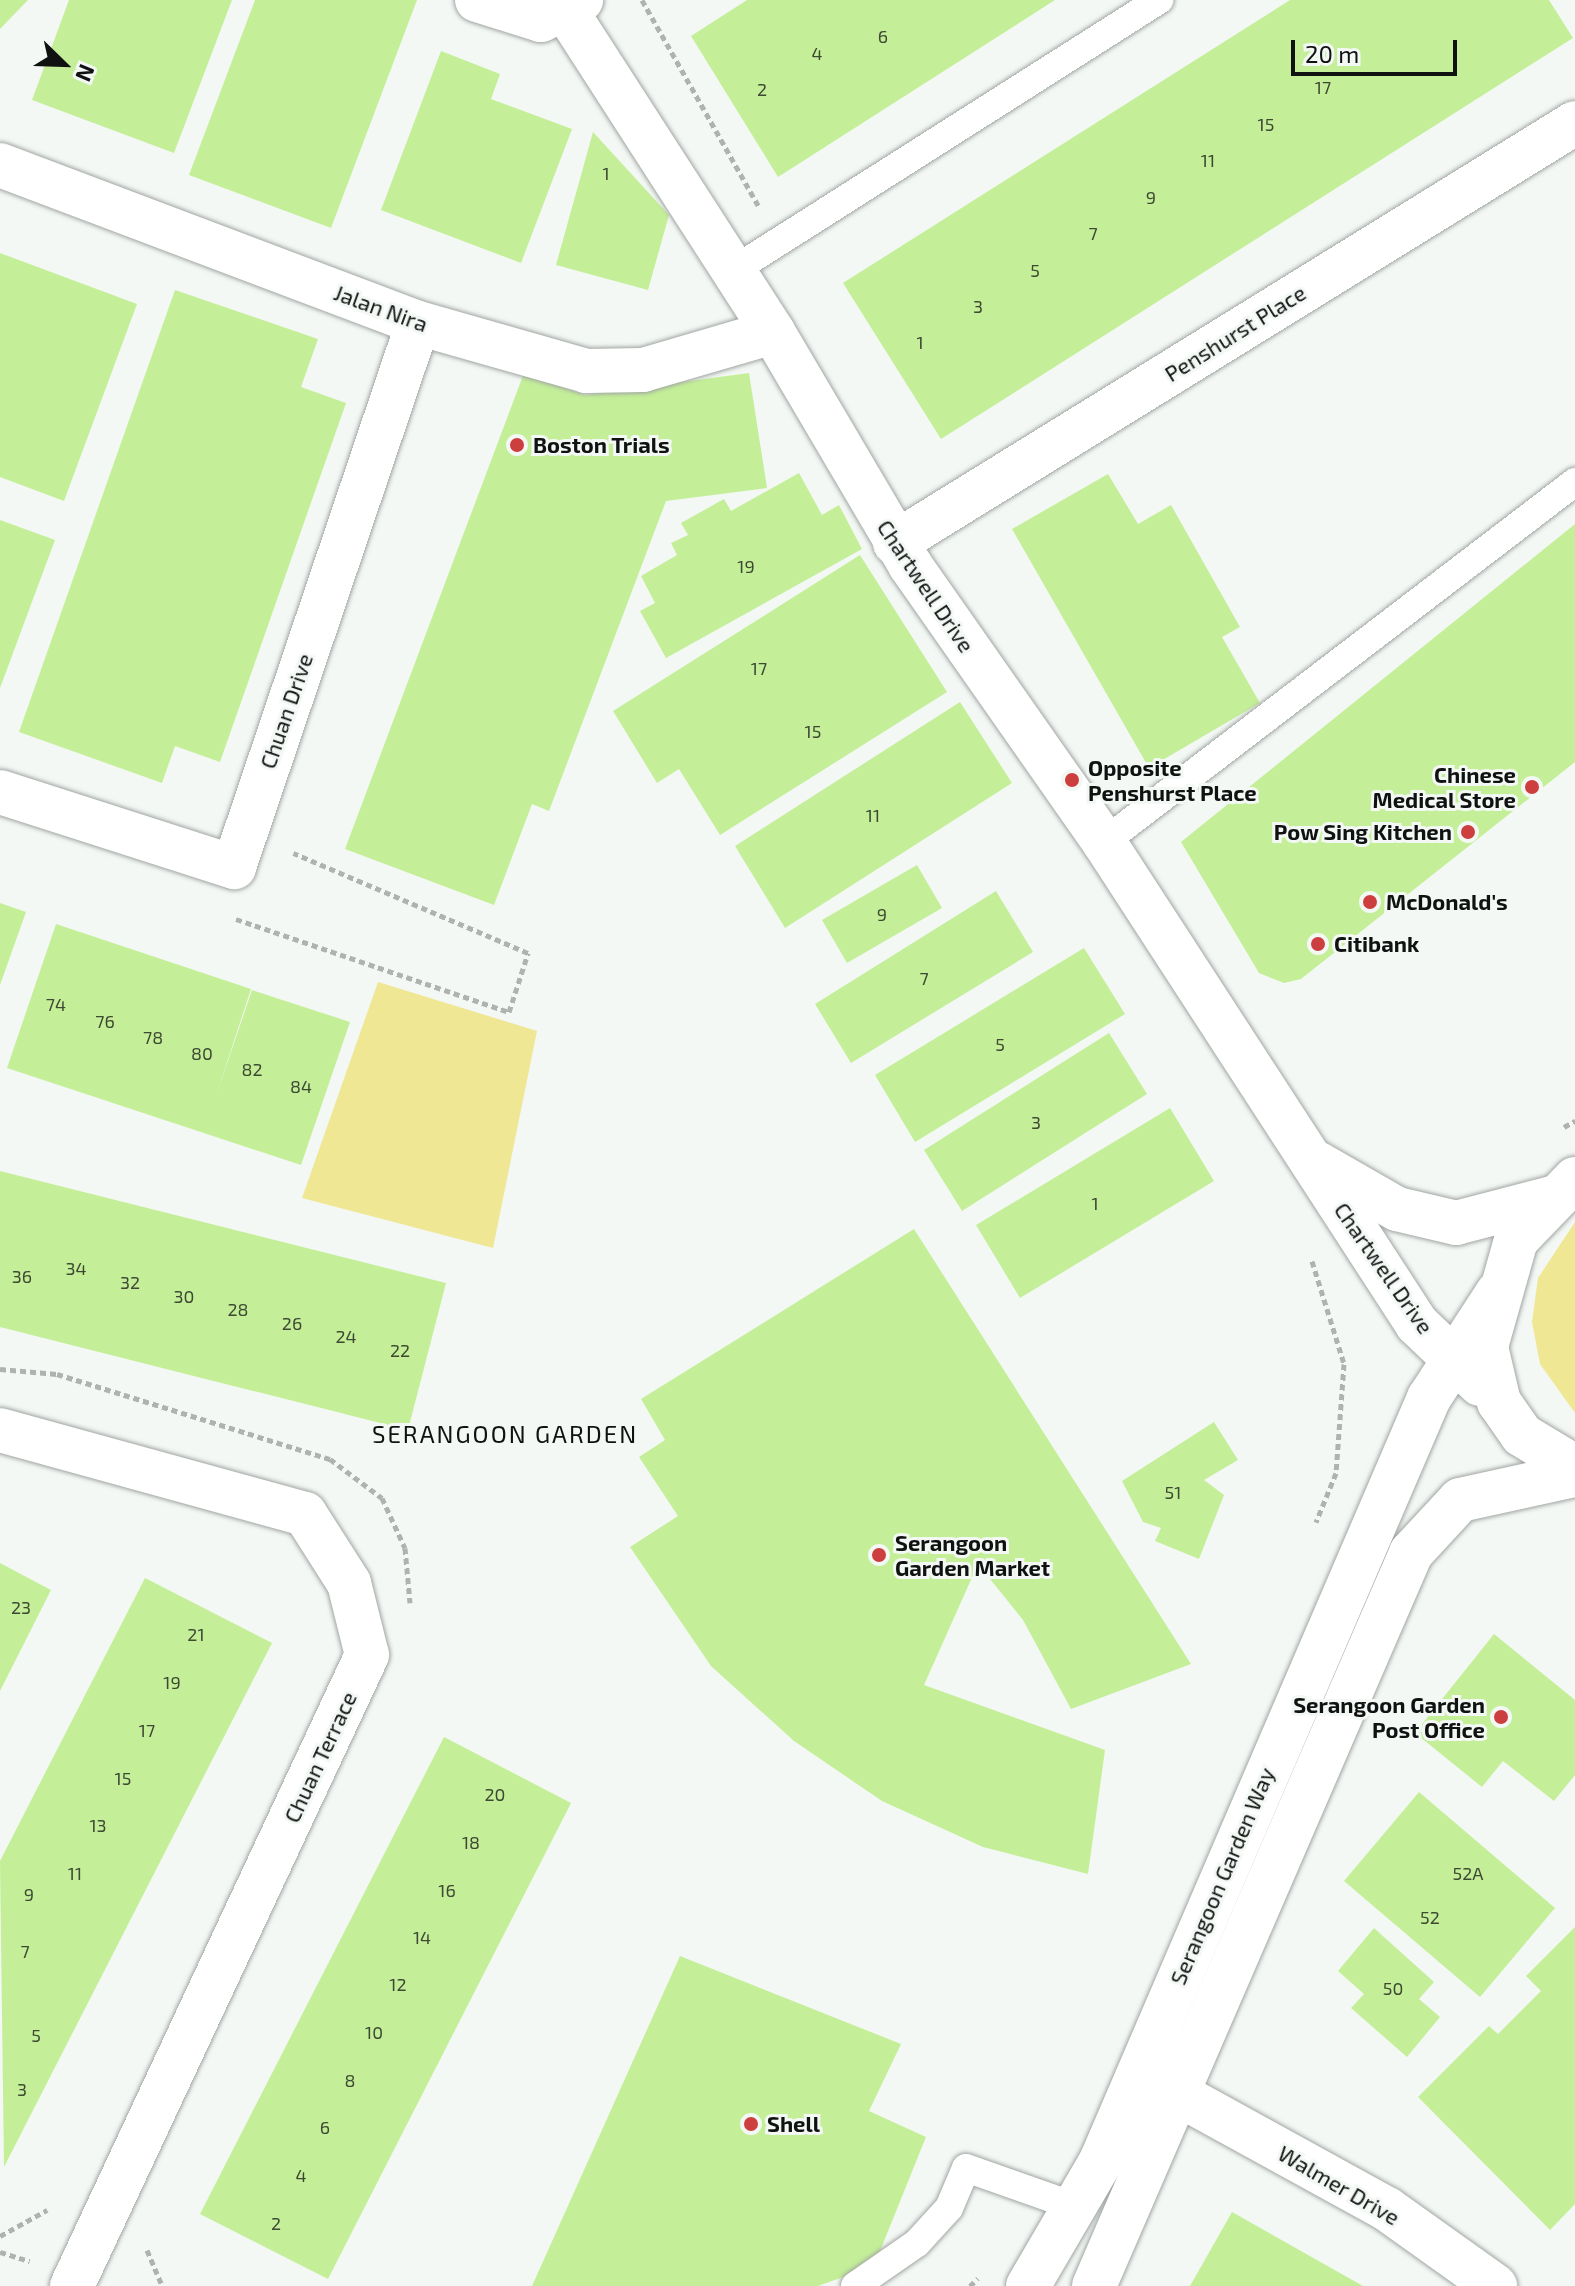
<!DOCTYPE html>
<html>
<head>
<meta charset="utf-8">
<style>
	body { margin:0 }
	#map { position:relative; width:1575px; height:2286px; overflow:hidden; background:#f3f8f5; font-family:"Exo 2",sans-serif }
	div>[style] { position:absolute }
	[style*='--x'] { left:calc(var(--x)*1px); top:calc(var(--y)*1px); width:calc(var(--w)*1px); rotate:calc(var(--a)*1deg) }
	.green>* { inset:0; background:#efe794 }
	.building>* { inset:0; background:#c4ef98 }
	.path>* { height:5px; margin-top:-2.5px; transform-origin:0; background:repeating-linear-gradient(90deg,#afb3b0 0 6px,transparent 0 10px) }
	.roads { filter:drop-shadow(0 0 2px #a1a6a2) drop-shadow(0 0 2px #a1a6a2) }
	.service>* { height:28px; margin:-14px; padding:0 14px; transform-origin:14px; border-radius:14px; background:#fff }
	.minor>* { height:44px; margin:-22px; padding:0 22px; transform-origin:22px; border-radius:22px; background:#fff }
	.tertiary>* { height:44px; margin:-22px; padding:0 22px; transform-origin:22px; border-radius:22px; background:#fff }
	.dots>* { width:22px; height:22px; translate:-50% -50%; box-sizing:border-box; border:4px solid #f3f8f5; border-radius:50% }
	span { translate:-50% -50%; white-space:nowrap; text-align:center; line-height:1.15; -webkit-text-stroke:6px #f3f8f5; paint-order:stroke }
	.number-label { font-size:18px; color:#3d4933 }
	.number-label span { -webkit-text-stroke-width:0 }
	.street-label { font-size:22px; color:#101211 }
	.poi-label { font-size:22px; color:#101211; font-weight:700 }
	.left { translate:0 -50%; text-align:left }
	.right { translate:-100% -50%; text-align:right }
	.neighbourhood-label { font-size:24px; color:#101211; letter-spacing:2px }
	.north { position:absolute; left:24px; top:24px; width:80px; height:80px; -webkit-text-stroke:6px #f3f8f5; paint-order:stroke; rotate:113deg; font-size:22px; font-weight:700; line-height:32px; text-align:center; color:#101211 }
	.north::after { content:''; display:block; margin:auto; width:28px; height:36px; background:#101211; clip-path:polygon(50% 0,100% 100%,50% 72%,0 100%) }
	.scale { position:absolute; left:1291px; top:40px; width:166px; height:36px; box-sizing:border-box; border:4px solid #101211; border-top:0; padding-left:10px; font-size:24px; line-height:28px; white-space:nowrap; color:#101211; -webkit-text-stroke:6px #f3f8f5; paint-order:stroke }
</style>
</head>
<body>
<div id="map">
	<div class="green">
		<div style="clip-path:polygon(378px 982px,537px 1031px,493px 1248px,302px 1198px)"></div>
		<div style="clip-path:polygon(1575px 1222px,1575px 1413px,1540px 1364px,1532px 1322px,1538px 1278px)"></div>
	</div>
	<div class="building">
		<div style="clip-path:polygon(0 0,28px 0,0 29px)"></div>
		<div style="clip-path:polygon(69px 0,232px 0,174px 153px,32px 100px)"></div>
		<div style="clip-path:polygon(255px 0,417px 0,331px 228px,189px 175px)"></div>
		<div style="clip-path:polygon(747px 0,1055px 0,778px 177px,691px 36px)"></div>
		<div style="clip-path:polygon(1290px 0,1549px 0,1573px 38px,941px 439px,843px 283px)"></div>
		<div style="clip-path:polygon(441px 51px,500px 74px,491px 99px,572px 129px,521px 263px,381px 210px)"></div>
		<div style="clip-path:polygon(593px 132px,669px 215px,648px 290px,556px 265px)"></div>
		<div style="clip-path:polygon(0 253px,137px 304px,64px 501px,0 477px)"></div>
		<div style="clip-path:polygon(175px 290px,318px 339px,301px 387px,346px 403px,220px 762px,175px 746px,162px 783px,19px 732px)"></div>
		<div style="clip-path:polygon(524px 373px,585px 395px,749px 373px,767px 488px,666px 501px,549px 811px,532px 804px,494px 905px,345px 849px)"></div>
		<div style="clip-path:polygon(799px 473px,822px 515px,839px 505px,862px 549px,666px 658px,640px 611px,655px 603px,641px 576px,677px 555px,671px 543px,688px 535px,681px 523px,724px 499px,731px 511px)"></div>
		<div style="clip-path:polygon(1108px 474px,1138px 524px,1171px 505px,1240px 627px,1222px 637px,1260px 703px,1149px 768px,1012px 529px)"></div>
		<div style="clip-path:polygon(0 520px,55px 540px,0 688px)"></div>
		<div style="clip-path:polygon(1575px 524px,1575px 762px,1301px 979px,1284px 983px,1259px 973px,1181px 842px)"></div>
		<div style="clip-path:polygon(860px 555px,947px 692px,720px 835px,679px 769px,657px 783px,613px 711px)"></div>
		<div style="clip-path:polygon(960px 702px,1012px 783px,785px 928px,735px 846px)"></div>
		<div style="clip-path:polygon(917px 865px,942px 908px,847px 963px,822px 920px)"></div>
		<div style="clip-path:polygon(996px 891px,1033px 952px,851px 1063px,815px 1004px)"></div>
		<div style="clip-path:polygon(0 903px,26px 912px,0 985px)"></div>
		<div style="clip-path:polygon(56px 924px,251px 989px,216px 1096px,252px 990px,350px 1022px,301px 1165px,7px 1068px)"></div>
		<div style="clip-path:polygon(1084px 948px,1125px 1014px,915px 1142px,875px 1075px)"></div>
		<div style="clip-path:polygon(1109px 1033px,1147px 1094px,962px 1211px,924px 1150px)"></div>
		<div style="clip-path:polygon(1170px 1108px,1214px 1181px,1020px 1298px,976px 1225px)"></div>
		<div style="clip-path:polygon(0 1171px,446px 1283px,408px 1430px,0 1327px)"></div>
		<div style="clip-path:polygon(914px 1229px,1191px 1664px,1071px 1709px,1023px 1620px,978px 1564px,924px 1685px,1105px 1750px,1088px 1874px,983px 1847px,882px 1801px,794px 1741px,711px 1666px,630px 1547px,678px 1516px,639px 1457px,665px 1440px,641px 1399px)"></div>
		<div style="clip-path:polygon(1214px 1422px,1238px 1460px,1204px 1480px,1224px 1495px,1199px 1559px,1155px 1541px,1161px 1528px,1143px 1522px,1122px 1481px)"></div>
		<div style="clip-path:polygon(0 1563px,51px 1590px,0 1691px)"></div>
		<div style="clip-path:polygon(145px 1578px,272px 1643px,4px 2167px,0 1861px)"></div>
		<div style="clip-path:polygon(1494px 1634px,1575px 1700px,1575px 1775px,1554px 1801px,1503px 1761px,1482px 1787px,1415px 1733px)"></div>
		<div style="clip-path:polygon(444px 1737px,571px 1803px,328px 2279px,200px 2214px)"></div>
		<div style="clip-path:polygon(1419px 1792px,1555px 1908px,1480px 1997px,1344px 1881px)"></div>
		<div style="clip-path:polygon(1575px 1927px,1575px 2204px,1550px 2230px,1418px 2097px,1489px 2026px,1498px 2034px,1541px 1991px,1526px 1976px)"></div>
		<div style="clip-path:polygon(1374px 1928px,1434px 1982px,1419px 1999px,1440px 2017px,1407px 2057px,1351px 2008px,1364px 1994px,1338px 1971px)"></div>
		<div style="clip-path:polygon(680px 1956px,901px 2044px,869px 2111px,926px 2137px,874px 2266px,818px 2286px,532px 2286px)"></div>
		<div style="clip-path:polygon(1232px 2212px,1363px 2286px,1190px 2286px)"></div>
	</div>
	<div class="path">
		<div style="--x:642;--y:0;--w:236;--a:60.5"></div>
		<div style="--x:236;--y:919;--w:288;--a:18.8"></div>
		<div style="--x:509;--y:1012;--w:62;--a:-72.1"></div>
		<div style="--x:528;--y:953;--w:255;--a:-156.9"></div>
		<div style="--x:1564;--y:1127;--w:13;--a:-29"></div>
		<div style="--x:1312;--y:1261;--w:108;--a:72.7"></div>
		<div style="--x:1344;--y:1364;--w:109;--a:94.2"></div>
		<div style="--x:1336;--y:1473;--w:53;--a:112.2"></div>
		<div style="--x:0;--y:1369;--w:57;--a:5"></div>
		<div style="--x:57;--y:1374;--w:286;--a:17.3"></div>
		<div style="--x:330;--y:1459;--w:65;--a:36.9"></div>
		<div style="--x:382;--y:1498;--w:55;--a:65.3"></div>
		<div style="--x:405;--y:1548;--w:55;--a:84.8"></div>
		<div style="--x:0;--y:2236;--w:54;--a:-29"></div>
		<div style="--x:147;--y:2250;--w:39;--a:67"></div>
		<div style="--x:0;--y:2252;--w:31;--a:17"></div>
		<div style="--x:970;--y:2286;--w:11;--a:-45"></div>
	</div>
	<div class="roads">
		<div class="service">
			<div style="--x:734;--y:270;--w:504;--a:-32.43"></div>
			<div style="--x:1104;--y:842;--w:593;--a:-37.39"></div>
			<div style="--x:855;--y:2286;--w:75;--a:-34.7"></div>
			<div style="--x:917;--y:2243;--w:47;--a:-47.6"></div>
			<div style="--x:949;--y:2208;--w:43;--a:-67"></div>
			<div style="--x:966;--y:2168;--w:118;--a:19.4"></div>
		</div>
		<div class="minor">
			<div style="--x:477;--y:0;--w:67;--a:17.4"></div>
			<div style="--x:541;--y:20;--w:45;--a:-26.6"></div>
			<div style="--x:559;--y:0;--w:395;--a:57.2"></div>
			<div style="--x:773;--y:332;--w:270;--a:59.5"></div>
			<div style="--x:910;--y:565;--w:338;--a:55"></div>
			<div style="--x:1104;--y:842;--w:575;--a:57"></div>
			<div style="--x:1417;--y:1324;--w:87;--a:43.6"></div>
			<div style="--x:0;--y:165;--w:447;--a:20.7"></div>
			<div style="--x:418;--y:323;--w:175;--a:15.9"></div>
			<div style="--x:586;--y:371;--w:57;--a:-1"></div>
			<div style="--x:643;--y:370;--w:135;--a:-16.3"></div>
			<div style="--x:895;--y:543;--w:799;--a:-31.7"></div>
			<div style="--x:0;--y:792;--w:246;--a:17.8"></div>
			<div style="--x:234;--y:867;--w:574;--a:-71.31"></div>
			<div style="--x:1317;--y:1163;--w:92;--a:29.9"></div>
			<div style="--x:1397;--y:1209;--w:61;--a:13.3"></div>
			<div style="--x:1456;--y:1223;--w:99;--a:-14.6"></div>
			<div style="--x:0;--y:1430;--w:316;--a:15.4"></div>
			<div style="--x:305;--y:1514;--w:82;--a:57.5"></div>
			<div style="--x:349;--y:1583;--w:74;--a:76"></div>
			<div style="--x:367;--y:1655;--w:697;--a:115.06"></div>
			<div style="--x:1176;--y:2093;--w:241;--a:28.8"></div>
			<div style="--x:1387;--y:2209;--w:133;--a:35.5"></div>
		</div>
		<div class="tertiary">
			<div style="--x:1575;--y:1179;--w:85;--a:134"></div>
			<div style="--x:1516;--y:1240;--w:111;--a:105.7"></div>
			<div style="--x:1486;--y:1347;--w:57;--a:76.7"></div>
			<div style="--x:1499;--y:1402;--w:40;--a:55.1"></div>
			<div style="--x:1522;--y:1435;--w:62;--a:31.1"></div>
			<div style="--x:1028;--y:2286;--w:145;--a:-59.7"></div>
			<div style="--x:1101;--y:2161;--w:831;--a:-66.74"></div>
			<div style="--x:1429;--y:1398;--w:126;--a:-56.9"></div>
			<div style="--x:1094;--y:2286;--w:799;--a:-66.61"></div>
			<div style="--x:1411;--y:1553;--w:72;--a:-47.2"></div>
			<div style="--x:1460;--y:1500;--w:118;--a:-12.3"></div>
		</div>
	</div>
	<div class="dots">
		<div style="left:517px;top:445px;background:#cd3e3e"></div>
		<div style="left:1072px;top:780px;background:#cd3e3e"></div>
		<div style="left:1532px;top:787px;background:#cd3e3e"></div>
		<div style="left:1468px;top:832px;background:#cd3e3e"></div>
		<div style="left:1370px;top:902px;background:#cd3e3e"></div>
		<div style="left:1318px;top:944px;background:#cd3e3e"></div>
		<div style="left:879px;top:1555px;background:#cd3e3e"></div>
		<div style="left:1501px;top:1717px;background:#cd3e3e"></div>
		<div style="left:751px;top:2124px;background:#cd3e3e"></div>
	</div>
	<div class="number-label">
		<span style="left:883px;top:36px">6</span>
		<span style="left:817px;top:53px">4</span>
		<span style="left:1323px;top:87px">17</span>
		<span style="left:762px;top:89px">2</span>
		<span style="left:1266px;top:124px">15</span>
		<span style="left:1208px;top:160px">11</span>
		<span style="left:606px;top:173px">1</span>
		<span style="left:1151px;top:197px">9</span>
		<span style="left:1093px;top:233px">7</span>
		<span style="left:1035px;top:270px">5</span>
		<span style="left:978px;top:306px">3</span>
		<span style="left:920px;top:342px">1</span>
		<span style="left:746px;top:566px">19</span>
		<span style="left:759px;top:668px">17</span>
		<span style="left:813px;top:731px">15</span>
		<span style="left:873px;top:815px">11</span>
		<span style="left:882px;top:914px">9</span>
		<span style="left:924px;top:978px">7</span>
		<span style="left:56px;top:1004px">74</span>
		<span style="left:105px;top:1021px">76</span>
		<span style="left:153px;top:1037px">78</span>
		<span style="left:1000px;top:1044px">5</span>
		<span style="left:202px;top:1053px">80</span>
		<span style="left:252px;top:1069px">82</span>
		<span style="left:301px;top:1086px">84</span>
		<span style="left:1036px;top:1122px">3</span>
		<span style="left:1095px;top:1203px">1</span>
		<span style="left:76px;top:1268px">34</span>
		<span style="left:22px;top:1276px">36</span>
		<span style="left:130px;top:1282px">32</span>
		<span style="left:184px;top:1296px">30</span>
		<span style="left:238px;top:1309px">28</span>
		<span style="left:292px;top:1323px">26</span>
		<span style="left:346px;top:1336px">24</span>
		<span style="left:400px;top:1350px">22</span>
		<span style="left:1173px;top:1492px">51</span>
		<span style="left:21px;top:1607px">23</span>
		<span style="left:196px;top:1634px">21</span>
		<span style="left:172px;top:1682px">19</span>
		<span style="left:147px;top:1730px">17</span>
		<span style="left:123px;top:1778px">15</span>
		<span style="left:495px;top:1794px">20</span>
		<span style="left:98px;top:1825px">13</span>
		<span style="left:471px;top:1842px">18</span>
		<span style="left:75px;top:1873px">11</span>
		<span style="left:1468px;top:1873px">52A</span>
		<span style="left:447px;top:1890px">16</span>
		<span style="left:29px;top:1894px">9</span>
		<span style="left:1430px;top:1917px">52</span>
		<span style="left:422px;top:1937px">14</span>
		<span style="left:25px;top:1951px">7</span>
		<span style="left:398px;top:1984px">12</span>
		<span style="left:1393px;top:1988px">50</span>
		<span style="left:374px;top:2032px">10</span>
		<span style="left:36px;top:2035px">5</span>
		<span style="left:350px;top:2080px">8</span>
		<span style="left:22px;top:2089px">3</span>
		<span style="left:325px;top:2127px">6</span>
		<span style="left:301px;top:2175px">4</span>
		<span style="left:276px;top:2223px">2</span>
	</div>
	<div class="street-label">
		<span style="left:381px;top:308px;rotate:20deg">Jalan Nira</span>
		<span style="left:1235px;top:333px;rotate:-32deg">Penshurst Place</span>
		<span style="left:926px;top:586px;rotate:56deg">Chartwell Drive</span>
		<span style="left:286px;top:711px;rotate:-71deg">Chuan Drive</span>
		<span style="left:1384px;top:1268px;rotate:55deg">Chartwell Drive</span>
		<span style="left:320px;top:1757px;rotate:-65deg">Chuan Terrace</span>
		<span style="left:1222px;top:1876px;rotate:-67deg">Serangoon Garden Way</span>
		<span style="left:1339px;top:2185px;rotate:30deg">Walmer Drive</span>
	</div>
	<div class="poi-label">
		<span class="left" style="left:533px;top:445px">Boston Trials</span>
		<span class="left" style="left:1088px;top:780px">Opposite<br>Penshurst Place</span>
		<span class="right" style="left:1516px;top:787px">Chinese<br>Medical Store</span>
		<span class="right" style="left:1452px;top:832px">Pow Sing Kitchen</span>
		<span class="left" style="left:1386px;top:902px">McDonald's</span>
		<span class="left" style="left:1334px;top:944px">Citibank</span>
		<span class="left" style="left:895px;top:1555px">Serangoon<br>Garden Market</span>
		<span class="right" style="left:1485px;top:1717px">Serangoon Garden<br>Post Office</span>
		<span class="left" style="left:767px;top:2124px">Shell</span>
	</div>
	<div class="neighbourhood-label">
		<span style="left:505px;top:1434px">SERANGOON GARDEN</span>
	</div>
	<div class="north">N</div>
	<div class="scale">20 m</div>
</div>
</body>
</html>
